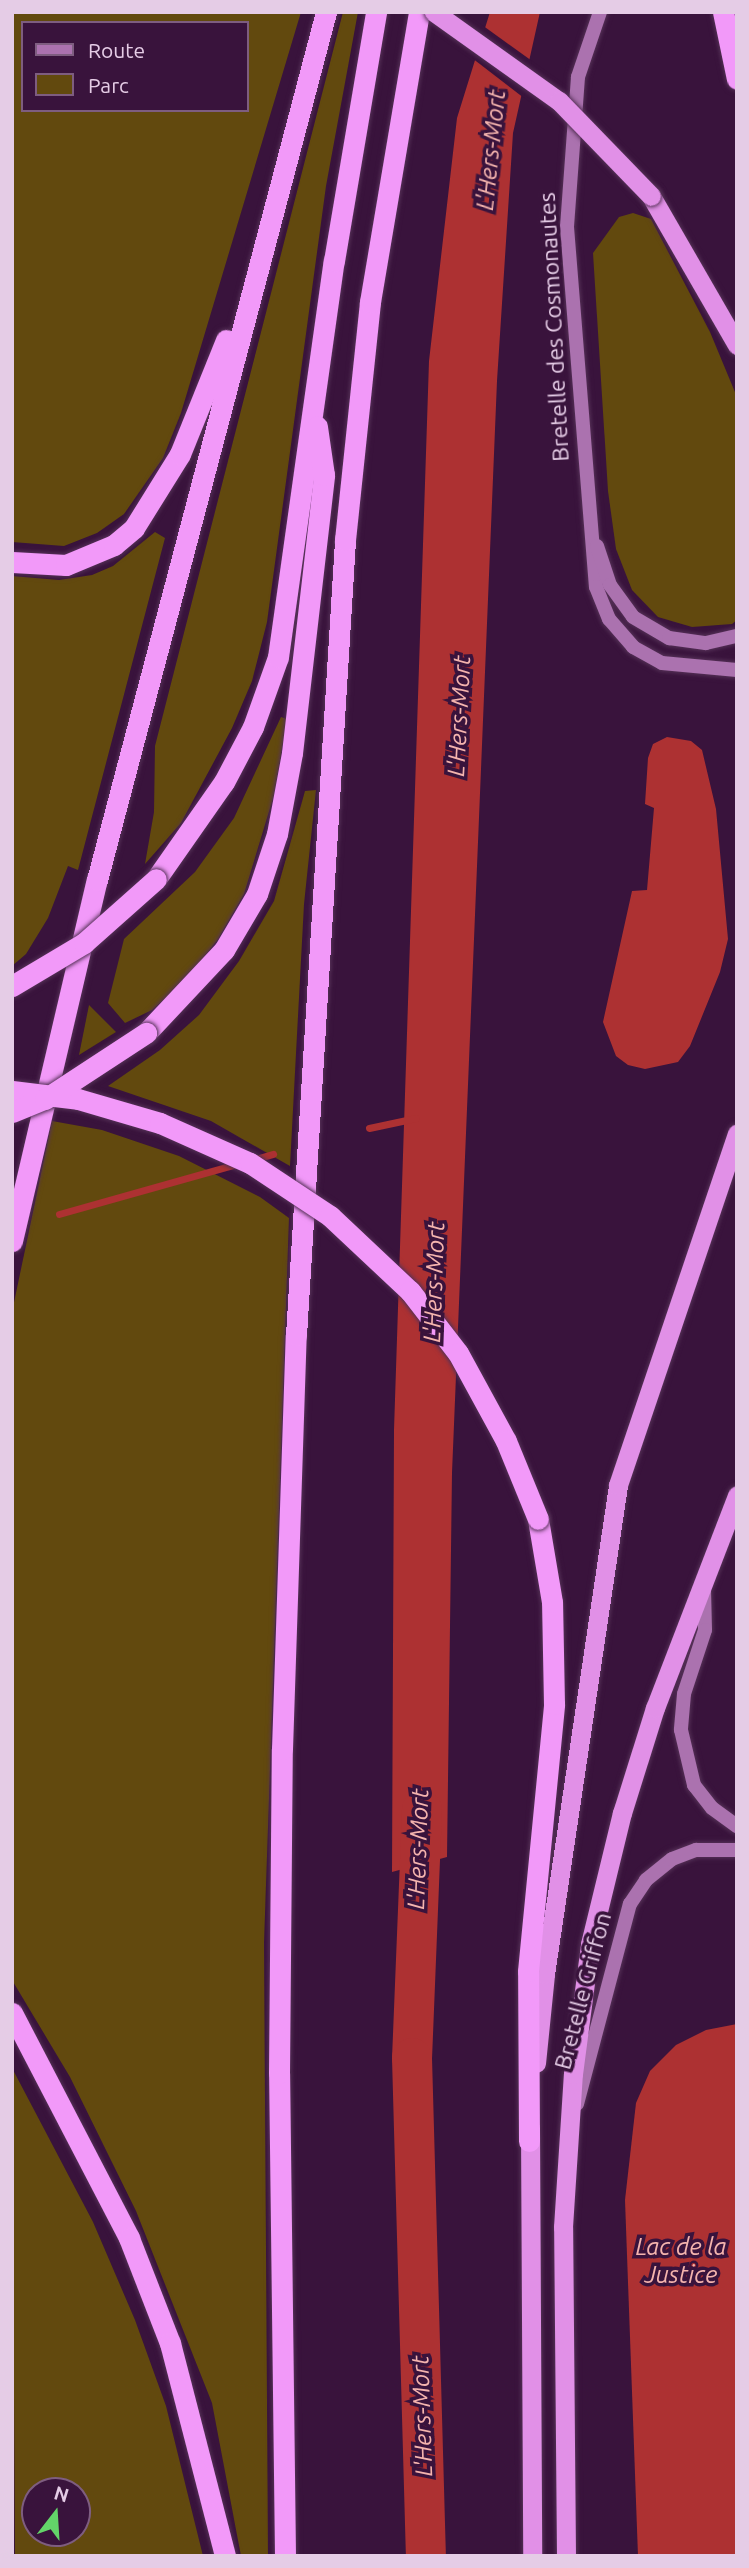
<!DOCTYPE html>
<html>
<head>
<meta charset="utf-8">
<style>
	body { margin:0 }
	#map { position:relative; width:749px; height:2568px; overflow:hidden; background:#39133c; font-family:Ubuntu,sans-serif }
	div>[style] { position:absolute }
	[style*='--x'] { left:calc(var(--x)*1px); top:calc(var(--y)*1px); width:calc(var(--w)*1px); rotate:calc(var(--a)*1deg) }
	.green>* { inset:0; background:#62490e }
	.water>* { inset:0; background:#ad3132 }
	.pier>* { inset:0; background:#39133c }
	.stream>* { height:7px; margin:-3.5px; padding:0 3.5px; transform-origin:3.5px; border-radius:3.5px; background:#ad3132 }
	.river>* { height:40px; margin:-20px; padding:0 20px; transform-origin:20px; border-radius:20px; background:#ad3132 }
	.roads { filter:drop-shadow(0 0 2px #553157) drop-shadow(0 0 2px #553157) }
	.secondary>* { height:14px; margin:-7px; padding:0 7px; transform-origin:7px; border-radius:7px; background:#ab72af }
	.trunk>* { height:19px; margin:-9.5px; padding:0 9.5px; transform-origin:9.5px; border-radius:9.5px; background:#e190e7 }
	.motorway>* { height:21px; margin:-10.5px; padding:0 10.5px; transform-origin:10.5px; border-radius:10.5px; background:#f299f9 }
	.bridges { filter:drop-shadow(0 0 2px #553157) drop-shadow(0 0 2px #553157) }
	.trunk-bridge>* { height:19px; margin:-9.5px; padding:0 9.5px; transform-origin:9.5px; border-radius:9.5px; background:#e190e7 }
	.motorway-bridge>* { height:21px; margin:-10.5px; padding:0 10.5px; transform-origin:10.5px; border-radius:10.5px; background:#f299f9 }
	span { translate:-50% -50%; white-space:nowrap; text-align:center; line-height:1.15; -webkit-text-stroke:7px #39133c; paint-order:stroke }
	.street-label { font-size:23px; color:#e5cce6 }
	.water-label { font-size:24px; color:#f5b4ae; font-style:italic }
	.frame { position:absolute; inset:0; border:14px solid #e5cce6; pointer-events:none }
	.legend { position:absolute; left:21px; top:21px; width:228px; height:91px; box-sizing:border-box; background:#39133c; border:2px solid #7e5d80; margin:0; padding:9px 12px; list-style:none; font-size:21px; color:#e5cce6 }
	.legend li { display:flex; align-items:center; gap:14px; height:35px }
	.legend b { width:35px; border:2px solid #7e5d80 }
	.north { position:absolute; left:21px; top:2477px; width:70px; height:70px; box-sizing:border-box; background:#39133c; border:2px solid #7e5d80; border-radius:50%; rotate:17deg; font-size:19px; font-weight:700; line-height:28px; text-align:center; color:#e5cce6 }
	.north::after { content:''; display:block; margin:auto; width:24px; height:32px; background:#63d469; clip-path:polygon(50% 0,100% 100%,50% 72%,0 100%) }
</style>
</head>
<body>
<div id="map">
	<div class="green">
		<div style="clip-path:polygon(evenodd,12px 12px,301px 12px,181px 413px,163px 458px,124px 514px,97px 533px,64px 546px,12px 542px,12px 12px,23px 23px,247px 23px,247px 110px,23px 110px,23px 23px)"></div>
		<div style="clip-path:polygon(343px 12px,358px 12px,326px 186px,267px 622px,252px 681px,232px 728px,181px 823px,145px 864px,154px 812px,155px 746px)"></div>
		<div style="clip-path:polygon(633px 213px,651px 219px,710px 332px,737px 397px,737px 620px,732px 624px,692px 627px,658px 617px,632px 590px,616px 549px,608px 491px,593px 253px,619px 217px)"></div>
		<div style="clip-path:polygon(155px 532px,165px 538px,78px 870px,68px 866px,48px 918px,26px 954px,12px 966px,12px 576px,59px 580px,92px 575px,113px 566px)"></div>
		<div style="clip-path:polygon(281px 717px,287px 719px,274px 795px,244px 894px,218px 939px,186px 980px,152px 1010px,125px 1023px,108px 1003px,124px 939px,195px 872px,234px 818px)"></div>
		<div style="clip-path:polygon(316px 790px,304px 904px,290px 1166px,211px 1121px,108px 1086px,160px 1050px,199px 1015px,239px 961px,274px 901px,305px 791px)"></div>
		<div style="clip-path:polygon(89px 1005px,116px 1032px,79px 1055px)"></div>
		<div style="clip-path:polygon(52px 1121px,102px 1130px,179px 1156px,260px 1197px,289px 1218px,264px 1943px,268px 2556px,241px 2556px,212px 2403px,136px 2211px,70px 2077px,12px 1980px,12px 1312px)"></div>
		<div style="clip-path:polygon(evenodd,12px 2068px,93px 2222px,135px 2320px,166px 2406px,203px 2556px,15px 2556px,12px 2068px,35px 2491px,77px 2491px,77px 2533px,35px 2533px,35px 2491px)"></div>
	</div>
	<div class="water">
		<div style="clip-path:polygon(490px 12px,540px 12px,513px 133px,497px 381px,452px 1473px,447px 1857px,392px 1872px,394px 1430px,429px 361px,457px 118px)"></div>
		<div style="clip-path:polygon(667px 737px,691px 741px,702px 750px,716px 809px,728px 939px,720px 972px,690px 1046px,678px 1062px,645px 1069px,628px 1065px,616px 1056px,603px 1022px,632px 891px,647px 890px,654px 808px,645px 804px,648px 758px,653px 744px)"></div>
		<div style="clip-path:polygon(737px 2024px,737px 2556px,638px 2556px,625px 2200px,636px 2103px,650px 2071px,676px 2045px,706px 2030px)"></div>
	</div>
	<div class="pier">
		<div style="clip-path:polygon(482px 25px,532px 61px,524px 98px,472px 58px)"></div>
	</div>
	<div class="stream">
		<div style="--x:369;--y:1128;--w:48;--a:-12"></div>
		<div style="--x:252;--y:1160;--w:22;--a:-16"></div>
		<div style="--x:59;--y:1214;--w:185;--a:-15.7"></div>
	</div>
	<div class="river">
		<div style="--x:422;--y:1810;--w:248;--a:92.3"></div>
		<div style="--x:412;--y:2058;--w:498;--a:88.4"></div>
	</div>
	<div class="roads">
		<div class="secondary">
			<div style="--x:600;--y:12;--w:69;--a:108.7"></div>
			<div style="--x:578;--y:77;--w:150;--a:94.2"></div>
			<div style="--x:567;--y:227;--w:361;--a:85.4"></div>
			<div style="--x:596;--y:587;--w:35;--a:68"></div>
			<div style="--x:609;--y:619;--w:37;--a:49"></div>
			<div style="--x:633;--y:647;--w:33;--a:29"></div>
			<div style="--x:662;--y:663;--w:75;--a:5.3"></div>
			<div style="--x:597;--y:546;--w:41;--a:71.6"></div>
			<div style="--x:610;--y:585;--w:39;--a:54"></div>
			<div style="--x:633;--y:617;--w:42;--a:30.3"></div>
			<div style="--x:669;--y:638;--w:37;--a:8"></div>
			<div style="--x:706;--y:643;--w:32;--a:-13"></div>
			<div style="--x:704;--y:1589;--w:41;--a:88.6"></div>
			<div style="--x:705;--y:1630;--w:67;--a:108.2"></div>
			<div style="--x:684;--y:1694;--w:36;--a:95"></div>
			<div style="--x:681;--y:1730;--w:57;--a:76.7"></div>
			<div style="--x:694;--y:1785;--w:29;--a:52"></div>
			<div style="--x:712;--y:1808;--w:31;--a:36"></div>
			<div style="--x:577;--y:2104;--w:207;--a:-75.2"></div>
			<div style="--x:630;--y:1904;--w:29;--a:-56"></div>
			<div style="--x:646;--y:1880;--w:33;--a:-39"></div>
			<div style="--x:672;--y:1859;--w:26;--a:-21"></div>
			<div style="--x:696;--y:1850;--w:41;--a:0"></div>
		</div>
		<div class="trunk">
			<div style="--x:651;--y:196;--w:172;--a:60"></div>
			<div style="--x:536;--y:2063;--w:89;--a:-84.2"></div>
			<div style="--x:545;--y:1974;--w:494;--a:-81.5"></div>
			<div style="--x:618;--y:1485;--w:371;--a:-71.3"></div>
			<div style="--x:530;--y:2128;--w:428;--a:89.7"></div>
			<div style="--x:566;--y:2556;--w:329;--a:-90.5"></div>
			<div style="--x:563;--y:2227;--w:153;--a:-86.3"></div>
			<div style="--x:573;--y:2074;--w:131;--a:-82.5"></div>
			<div style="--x:590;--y:1944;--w:135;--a:-76.3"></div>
			<div style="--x:622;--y:1813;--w:110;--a:-72.6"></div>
			<div style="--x:655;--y:1708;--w:228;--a:-68.9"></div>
		</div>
		<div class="motorway">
			<div style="--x:723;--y:12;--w:68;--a:78.2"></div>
			<div style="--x:12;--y:562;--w:54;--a:3.2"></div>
			<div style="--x:66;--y:565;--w:52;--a:-22.6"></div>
			<div style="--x:114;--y:545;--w:26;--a:-40"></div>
			<div style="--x:134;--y:528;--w:87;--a:-58.1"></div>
			<div style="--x:180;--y:454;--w:123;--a:-68"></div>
			<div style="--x:156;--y:879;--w:118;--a:-55"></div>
			<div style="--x:224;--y:782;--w:62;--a:-62.2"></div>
			<div style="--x:253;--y:727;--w:74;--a:-70.3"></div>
			<div style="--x:278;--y:657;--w:400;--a:-82"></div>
			<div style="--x:334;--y:261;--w:253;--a:-80.4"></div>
			<div style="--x:146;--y:1033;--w:114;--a:-46.8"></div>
			<div style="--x:224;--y:950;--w:65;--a:-59.5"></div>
			<div style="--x:257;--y:894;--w:63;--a:-71.6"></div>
			<div style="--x:277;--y:834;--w:82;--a:-79.5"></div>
			<div style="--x:292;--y:753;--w:280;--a:-83.4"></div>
			<div style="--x:324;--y:475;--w:49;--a:-98.3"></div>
			<div style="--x:12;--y:1241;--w:371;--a:-76.8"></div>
			<div style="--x:97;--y:880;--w:898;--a:-75.22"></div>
			<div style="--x:12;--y:2013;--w:254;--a:62.5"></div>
			<div style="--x:129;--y:2238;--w:113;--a:68.7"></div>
			<div style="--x:170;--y:2343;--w:220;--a:75.5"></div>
			<div style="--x:529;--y:2141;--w:170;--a:-90.3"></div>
			<div style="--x:528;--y:1971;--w:268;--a:-84.4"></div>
			<div style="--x:554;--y:1704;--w:102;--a:-91.1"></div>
			<div style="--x:552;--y:1602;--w:84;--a:-99.6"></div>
			<div style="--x:285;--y:2556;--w:483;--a:-90.7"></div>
			<div style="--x:279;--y:2073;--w:324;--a:-89.5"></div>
			<div style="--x:282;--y:1749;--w:414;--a:-88.1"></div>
			<div style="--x:296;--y:1335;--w:797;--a:-86.47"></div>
			<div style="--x:345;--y:540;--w:239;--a:-84"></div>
			<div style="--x:370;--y:302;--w:294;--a:-80.4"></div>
		</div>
	</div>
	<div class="bridges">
		<div class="trunk-bridge">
			<div style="--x:434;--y:12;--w:153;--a:35.5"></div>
			<div style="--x:559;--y:101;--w:132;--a:45.9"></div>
		</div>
		<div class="motorway-bridge">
			<div style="--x:12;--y:986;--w:84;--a:-30.8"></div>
			<div style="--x:84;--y:943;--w:96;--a:-41.6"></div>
			<div style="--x:12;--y:1091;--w:66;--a:6.9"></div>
			<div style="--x:78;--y:1099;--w:85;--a:16.3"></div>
			<div style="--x:160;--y:1123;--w:98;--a:24"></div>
			<div style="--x:250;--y:1163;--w:96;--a:33.5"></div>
			<div style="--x:330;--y:1216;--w:110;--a:43.2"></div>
			<div style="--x:410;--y:1291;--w:78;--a:52.3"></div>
			<div style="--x:458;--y:1353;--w:100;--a:61.4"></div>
			<div style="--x:506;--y:1441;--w:84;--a:67.7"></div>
			<div style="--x:12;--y:1112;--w:35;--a:-22"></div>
			<div style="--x:45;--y:1099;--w:121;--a:-33.2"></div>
		</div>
	</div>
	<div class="street-label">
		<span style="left:554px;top:327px;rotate:-93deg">Bretelle des Cosmonautes</span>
		<span style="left:583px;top:1991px;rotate:-75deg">Bretelle Griffon</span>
	</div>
	<div class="water-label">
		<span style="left:491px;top:150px;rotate:-84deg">L'Hers-Mort</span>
		<span style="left:459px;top:716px;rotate:-87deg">L'Hers-Mort</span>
		<span style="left:434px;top:1282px;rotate:-88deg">L'Hers-Mort</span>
		<span style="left:418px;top:1849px;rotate:-88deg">L'Hers-Mort</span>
		<span style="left:681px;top:2261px">Lac de la<br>Justice</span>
		<span style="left:422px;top:2416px;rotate:-92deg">L'Hers-Mort</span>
	</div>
	<div class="frame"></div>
	<ul class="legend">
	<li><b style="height:9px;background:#ab72af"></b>Route</li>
	<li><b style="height:19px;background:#62490e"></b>Parc</li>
	</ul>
	<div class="north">N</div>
</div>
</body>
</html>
